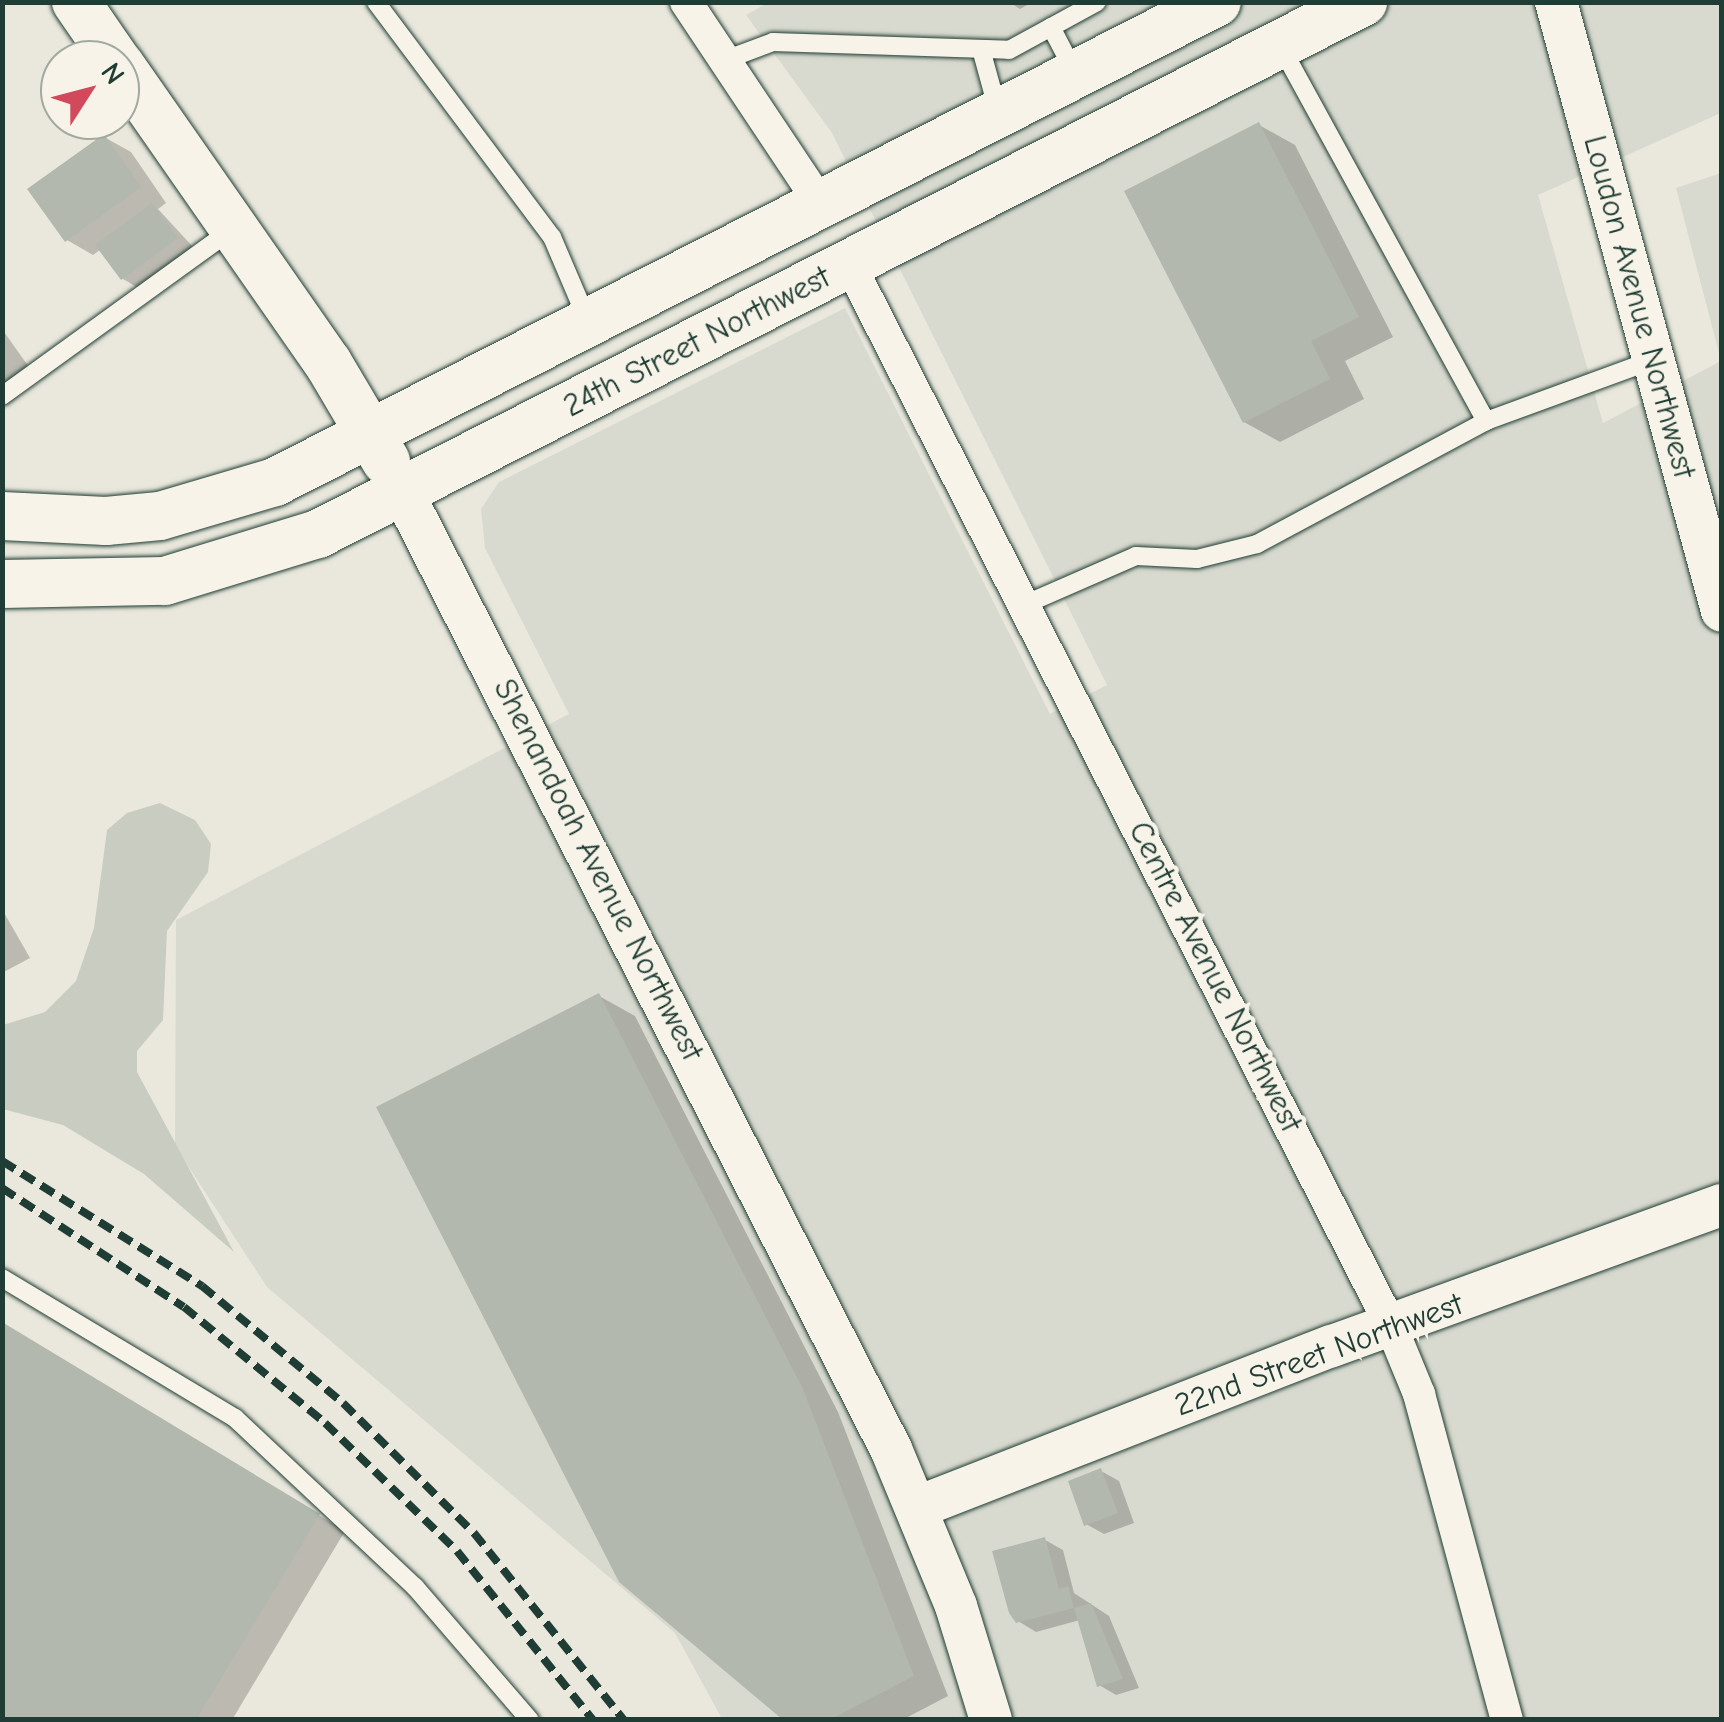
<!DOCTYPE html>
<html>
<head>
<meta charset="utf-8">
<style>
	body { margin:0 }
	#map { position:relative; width:1724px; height:1722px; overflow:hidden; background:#eae8dd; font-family:"Comic Neue",sans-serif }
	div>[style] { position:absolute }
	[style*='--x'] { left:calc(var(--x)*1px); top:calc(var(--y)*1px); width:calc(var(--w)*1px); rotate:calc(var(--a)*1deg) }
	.built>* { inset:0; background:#d9dacf }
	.green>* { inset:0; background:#c8ccc1 }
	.shadow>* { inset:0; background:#0003 }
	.building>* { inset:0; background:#b2b8ae }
	.roads { filter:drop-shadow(0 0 2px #1f3d34) drop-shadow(0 0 2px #1f3d34) }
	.service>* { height:18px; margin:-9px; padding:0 9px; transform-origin:9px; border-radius:9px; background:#f7f3e8 }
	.minor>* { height:32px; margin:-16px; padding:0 16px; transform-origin:16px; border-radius:16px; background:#f7f3e8 }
	.tertiary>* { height:42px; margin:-21px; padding:0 21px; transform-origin:21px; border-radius:21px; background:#f7f3e8 }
	.secondary>* { height:48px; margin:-24px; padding:0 24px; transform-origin:24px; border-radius:24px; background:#f7f3e8 }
	.rail>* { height:8px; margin-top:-4px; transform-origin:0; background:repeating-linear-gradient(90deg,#1f3d34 0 15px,transparent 0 23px) }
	span { translate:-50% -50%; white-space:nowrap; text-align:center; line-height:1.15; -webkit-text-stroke:9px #f7f3e8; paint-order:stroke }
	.street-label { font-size:32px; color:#1f3d34 }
	.frame { position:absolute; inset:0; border:5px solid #1f3d34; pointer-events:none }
	.north { position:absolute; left:40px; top:40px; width:100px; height:100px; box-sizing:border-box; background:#f7f3e8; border:2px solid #a1aaa0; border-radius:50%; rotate:54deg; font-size:28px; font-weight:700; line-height:40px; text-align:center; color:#1f3d34 }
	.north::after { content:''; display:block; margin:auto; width:35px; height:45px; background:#d1495b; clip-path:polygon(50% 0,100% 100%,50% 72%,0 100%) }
</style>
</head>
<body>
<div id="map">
	<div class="built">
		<div style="clip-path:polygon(769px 2px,1721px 3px,1721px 113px,1538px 195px,1603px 423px,1721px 361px,1676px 188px,1721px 173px,1721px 1719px,722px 1719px,675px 1633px,267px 1287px,175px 1146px,176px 920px,569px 714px,485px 548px,481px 509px,499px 482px,845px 308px,1050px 714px,1107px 685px,832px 133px,746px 15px)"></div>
	</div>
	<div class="green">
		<div style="clip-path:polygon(160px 803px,195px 820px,211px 844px,208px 872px,167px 931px,163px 1020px,137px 1051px,137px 1072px,234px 1252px,144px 1174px,63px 1125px,3px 1109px,3px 1025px,45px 1012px,76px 981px,94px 928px,107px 830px,127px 813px)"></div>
	</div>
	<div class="shadow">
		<div style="clip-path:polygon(1009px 2px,1033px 2px,1020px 9px)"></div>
		<div style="clip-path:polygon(1259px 125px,1295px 145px,1393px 337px,1345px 361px,1364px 399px,1280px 442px,1244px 422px)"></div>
		<div style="clip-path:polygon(104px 137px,131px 152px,166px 203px,158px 209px,194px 248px,140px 289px,123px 279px,101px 249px,93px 255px,67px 240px)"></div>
		<div style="clip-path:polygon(2px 329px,36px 377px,2px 401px)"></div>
		<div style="clip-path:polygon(2px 909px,30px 958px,2px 973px)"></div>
		<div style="clip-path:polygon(599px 996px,635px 1016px,838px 1412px,948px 1696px,902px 1720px,787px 1720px)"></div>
		<div style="clip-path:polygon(2px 1324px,345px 1531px,232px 1720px,2px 1720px)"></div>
		<div style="clip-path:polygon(1101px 1471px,1119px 1481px,1134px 1523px,1104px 1534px,1086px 1524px)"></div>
		<div style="clip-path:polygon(1045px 1540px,1063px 1550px,1074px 1593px,1109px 1616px,1139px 1688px,1116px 1695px,1099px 1685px,1080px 1620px,1036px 1632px,1018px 1621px)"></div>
	</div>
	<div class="building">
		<div style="clip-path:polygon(1259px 122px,1359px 317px,1311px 341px,1330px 379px,1243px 423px,1124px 191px)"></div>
		<div style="clip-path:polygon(104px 134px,141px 187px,65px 242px,27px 189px)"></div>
		<div style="clip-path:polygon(152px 203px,178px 238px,121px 280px,95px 245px)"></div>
		<div style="clip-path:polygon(599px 993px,803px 1389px,914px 1676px,829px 1720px,783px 1720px,619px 1582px,376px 1107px)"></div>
		<div style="clip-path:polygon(2px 1322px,320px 1514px,196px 1720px,2px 1720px)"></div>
		<div style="clip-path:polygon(1101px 1468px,1118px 1513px,1084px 1526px,1068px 1481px)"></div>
		<div style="clip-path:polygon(1045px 1537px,1059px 1589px,1068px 1586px,1074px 1608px,1091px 1603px,1123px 1679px,1097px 1687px,1074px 1608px,1016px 1623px,1009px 1613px,992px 1551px)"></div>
	</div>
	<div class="roads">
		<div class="service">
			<div style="--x:376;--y:2;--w:294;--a:53.2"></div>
			<div style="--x:552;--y:237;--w:89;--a:66.9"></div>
			<div style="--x:1051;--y:27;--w:50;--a:62.4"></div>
			<div style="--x:1280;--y:45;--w:429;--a:61.3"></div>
			<div style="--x:1486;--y:421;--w:178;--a:-20.1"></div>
			<div style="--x:981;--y:49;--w:64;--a:74.7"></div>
			<div style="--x:725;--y:60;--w:51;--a:-20.6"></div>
			<div style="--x:773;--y:42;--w:236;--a:1.9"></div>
			<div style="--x:1009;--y:50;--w:100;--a:-28.6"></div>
			<div style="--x:2;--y:396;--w:285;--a:-35.9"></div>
			<div style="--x:1026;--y:604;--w:120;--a:-23.6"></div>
			<div style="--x:1136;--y:556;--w:61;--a:2.8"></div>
			<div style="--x:1197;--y:559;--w:62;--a:-14"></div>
			<div style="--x:1257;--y:544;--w:260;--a:-28.2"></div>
			<div style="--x:2;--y:1278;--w:272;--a:31"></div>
			<div style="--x:235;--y:1418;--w:247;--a:43.2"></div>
			<div style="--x:415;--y:1587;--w:176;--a:49.2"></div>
		</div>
		<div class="minor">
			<div style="--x:686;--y:2;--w:245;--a:56.3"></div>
			<div style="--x:849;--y:263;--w:1193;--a:62.98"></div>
			<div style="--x:1391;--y:1326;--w:74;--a:67.6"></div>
			<div style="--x:1419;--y:1394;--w:338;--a:74.9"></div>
		</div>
		<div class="tertiary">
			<div style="--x:1556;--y:2;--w:631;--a:74.75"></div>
			<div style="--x:403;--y:493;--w:1073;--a:62.96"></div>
			<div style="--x:891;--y:1449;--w:170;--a:67.5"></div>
			<div style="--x:956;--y:1606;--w:119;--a:72.9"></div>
			<div style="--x:918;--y:1507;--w:444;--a:-21.3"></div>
			<div style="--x:1332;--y:1346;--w:415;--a:-19.9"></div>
		</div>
		<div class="secondary">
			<div style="--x:76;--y:2;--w:70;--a:55.4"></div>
			<div style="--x:120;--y:65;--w:363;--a:55.1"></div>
			<div style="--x:328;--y:363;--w:114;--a:59.4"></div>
			<div style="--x:2;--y:516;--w:104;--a:2.8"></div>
			<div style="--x:106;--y:521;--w:54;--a:-5.3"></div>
			<div style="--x:160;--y:516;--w:120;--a:-16.5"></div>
			<div style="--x:275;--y:482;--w:1057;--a:-27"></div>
			<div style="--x:2;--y:584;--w:163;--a:-1.1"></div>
			<div style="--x:165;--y:581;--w:160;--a:-17.1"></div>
			<div style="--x:318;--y:534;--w:1173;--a:-26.98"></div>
		</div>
	</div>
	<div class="rail">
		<div style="--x:2;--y:1161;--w:236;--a:32"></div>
		<div style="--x:202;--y:1286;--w:183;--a:39.7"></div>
		<div style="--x:343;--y:1403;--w:185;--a:44.8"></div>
		<div style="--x:474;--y:1533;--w:240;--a:51.3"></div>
		<div style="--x:2;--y:1188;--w:217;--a:33.2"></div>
		<div style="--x:184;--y:1307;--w:183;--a:39.4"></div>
		<div style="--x:325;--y:1423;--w:184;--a:44.1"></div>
		<div style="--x:457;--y:1551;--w:217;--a:51.2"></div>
	</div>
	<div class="street-label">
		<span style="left:1639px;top:307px;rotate:75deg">Loudon Avenue Northwest</span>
		<span style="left:697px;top:342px;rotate:-27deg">24th Street Northwest</span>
		<span style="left:598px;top:870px;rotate:63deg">Shenandoah Avenue Northwest</span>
		<span style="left:1215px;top:977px;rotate:63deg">Centre Avenue Northwest</span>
		<span style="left:1319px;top:1355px;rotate:-20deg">22nd Street Northwest</span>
	</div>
	<div class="frame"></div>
	<div class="north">N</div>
</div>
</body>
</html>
